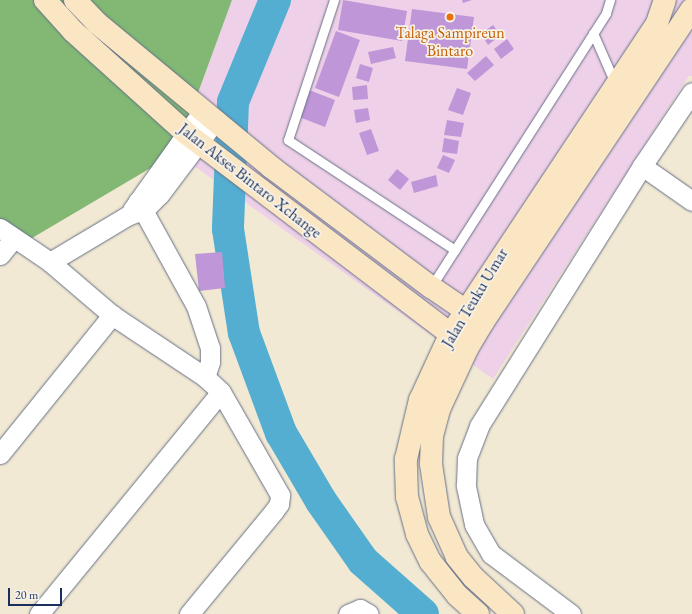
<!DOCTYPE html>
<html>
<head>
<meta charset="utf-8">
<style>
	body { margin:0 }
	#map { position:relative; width:692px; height:614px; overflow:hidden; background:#f1e9d3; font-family:"EB Garamond",serif }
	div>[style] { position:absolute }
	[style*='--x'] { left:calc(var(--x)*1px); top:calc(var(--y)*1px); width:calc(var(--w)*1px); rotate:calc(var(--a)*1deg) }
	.built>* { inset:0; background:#eed0e8 }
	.forest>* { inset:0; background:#82b874 }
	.river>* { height:32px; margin:-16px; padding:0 16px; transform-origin:16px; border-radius:16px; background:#54aed1 }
	.building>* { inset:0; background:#bf96d8 }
	.roads { filter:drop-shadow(0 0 1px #667087) drop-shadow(0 0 1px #667087) }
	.service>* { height:9px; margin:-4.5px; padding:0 4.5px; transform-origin:4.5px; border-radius:4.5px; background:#fff }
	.minor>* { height:19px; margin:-9.5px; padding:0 9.5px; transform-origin:9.5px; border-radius:9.5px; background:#fff }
	.secondary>* { height:22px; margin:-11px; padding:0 11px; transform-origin:11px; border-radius:11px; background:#fbe6c4 }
	.dots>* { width:11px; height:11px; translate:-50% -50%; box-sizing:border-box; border:2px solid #f7f3e8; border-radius:50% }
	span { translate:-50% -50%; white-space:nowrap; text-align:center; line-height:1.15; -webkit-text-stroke:3.5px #f7f3e8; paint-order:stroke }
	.food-label { font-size:16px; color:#c56008 }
	.street-label { font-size:16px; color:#1b2f5e }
	.scale { position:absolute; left:8px; top:588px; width:54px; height:18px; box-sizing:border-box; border:2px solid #1b2f5e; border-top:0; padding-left:5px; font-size:12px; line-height:14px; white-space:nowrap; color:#1b2f5e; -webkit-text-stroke:3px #f7f3e8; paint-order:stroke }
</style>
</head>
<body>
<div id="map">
	<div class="built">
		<div style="clip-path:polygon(232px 0,692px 0,692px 76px,689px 76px,493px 379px,176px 153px)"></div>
	</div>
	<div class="forest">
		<div style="clip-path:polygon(0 0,232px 0,176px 153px,27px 241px,0 219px)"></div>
	</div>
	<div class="river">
		<div style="--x:275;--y:0;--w:110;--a:112.4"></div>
		<div style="--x:233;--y:102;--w:127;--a:92.3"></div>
		<div style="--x:228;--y:229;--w:105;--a:81.3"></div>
		<div style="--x:244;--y:333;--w:107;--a:69.7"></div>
		<div style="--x:281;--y:433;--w:79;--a:59.5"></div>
		<div style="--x:321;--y:501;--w:73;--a:55"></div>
		<div style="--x:363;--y:561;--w:80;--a:41.5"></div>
	</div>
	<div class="building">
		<div style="clip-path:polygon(343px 0,407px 11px,402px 41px,338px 30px)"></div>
		<div style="clip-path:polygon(462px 0,472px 0,463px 3px)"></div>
		<div style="clip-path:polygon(412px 9px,474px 17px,467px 69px,405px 61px)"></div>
		<div style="clip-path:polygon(493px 25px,501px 35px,488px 45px,481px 34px)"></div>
		<div style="clip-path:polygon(336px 31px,360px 40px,339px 97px,315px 88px)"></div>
		<div style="clip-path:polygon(507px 39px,514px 49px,501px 59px,494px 49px)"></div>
		<div style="clip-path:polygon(393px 47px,396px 58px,371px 64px,368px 52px)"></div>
		<div style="clip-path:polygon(486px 56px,494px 65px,475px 81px,467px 73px)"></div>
		<div style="clip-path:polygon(360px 64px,373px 68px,369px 82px,356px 78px)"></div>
		<div style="clip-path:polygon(367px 85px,368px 99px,353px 100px,352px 87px)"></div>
		<div style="clip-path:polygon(457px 88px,471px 93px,463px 115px,448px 110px)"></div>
		<div style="clip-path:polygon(309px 90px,335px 100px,325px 127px,299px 117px)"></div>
		<div style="clip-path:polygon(368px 108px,370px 120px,356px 123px,354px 110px)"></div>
		<div style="clip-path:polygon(447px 120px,464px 123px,461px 137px,444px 135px)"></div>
		<div style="clip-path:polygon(371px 129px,379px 151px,367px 155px,359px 133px)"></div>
		<div style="clip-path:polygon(444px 138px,459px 141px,457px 154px,442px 152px)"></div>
		<div style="clip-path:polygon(443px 155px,455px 160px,449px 173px,437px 168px)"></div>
		<div style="clip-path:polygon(397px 169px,409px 179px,400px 190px,388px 180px)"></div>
		<div style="clip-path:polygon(436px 175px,438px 186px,414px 193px,411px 182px)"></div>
		<div style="clip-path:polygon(222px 252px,225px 288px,199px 291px,195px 254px)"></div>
	</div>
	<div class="roads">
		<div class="service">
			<div style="--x:334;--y:0;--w:147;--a:108.2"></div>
			<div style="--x:288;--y:140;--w:200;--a:33.4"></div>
			<div style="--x:593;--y:33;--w:55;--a:66.3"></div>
			<div style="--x:431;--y:287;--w:325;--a:-57.4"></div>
			<div style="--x:606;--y:13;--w:14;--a:-73"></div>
		</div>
		<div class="minor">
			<div style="--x:642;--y:166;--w:61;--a:35"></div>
			<div style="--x:138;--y:201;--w:120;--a:61.1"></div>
			<div style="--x:196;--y:306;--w:44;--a:71.6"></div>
			<div style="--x:210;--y:348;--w:14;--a:90"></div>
			<div style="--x:210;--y:362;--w:16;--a:108"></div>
			<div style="--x:205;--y:377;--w:22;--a:43"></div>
			<div style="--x:221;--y:392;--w:119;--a:60.2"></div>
			<div style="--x:280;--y:495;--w:9;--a:96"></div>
			<div style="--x:279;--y:504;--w:9;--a:126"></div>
			<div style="--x:274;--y:511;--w:134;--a:129.5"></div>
			<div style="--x:132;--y:210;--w:120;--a:-54.5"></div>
			<div style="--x:0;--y:228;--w:60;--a:34.2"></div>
			<div style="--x:50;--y:262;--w:90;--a:-30.9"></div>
			<div style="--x:127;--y:216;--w:19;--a:-21"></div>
			<div style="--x:145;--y:209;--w:21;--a:-45"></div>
			<div style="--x:160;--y:194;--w:90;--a:-53.1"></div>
			<div style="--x:0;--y:255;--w:21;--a:-51"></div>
			<div style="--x:50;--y:262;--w:82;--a:40.5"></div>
			<div style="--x:112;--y:315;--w:112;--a:33.7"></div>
			<div style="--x:0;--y:454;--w:179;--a:-51.1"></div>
			<div style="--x:39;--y:614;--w:287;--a:-50.7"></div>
			<div style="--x:348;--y:614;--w:13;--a:-23"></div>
			<div style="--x:360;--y:609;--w:10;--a:29"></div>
			<div style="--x:571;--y:614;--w:100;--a:-143.1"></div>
			<div style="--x:491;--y:554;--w:34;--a:-120"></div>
			<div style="--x:474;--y:524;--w:40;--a:-102"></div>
			<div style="--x:466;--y:485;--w:27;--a:-88"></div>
			<div style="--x:467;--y:458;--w:34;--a:-69"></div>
			<div style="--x:479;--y:426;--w:307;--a:-57.9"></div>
			<div style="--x:642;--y:166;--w:89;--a:-56"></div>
		</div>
		<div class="secondary">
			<div style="--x:45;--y:0;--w:42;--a:47.9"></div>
			<div style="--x:73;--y:31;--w:154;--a:42.1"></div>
			<div style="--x:187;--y:134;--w:345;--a:37.2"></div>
			<div style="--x:75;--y:0;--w:32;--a:46"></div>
			<div style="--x:97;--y:23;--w:226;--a:39.6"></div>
			<div style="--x:271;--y:167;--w:200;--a:36.9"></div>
			<div style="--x:431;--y:287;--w:57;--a:34.2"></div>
			<div style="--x:478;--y:614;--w:28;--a:-138"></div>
			<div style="--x:457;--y:595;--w:43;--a:-128.5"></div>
			<div style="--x:430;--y:561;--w:30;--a:-116"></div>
			<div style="--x:417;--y:534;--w:38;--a:-105"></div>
			<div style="--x:407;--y:497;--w:38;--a:-92"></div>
			<div style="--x:406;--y:459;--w:61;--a:-76.7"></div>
			<div style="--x:420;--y:400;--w:72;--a:-65.2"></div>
			<div style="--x:450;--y:335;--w:374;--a:-56.4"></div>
			<div style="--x:657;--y:23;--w:24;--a:-71"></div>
			<div style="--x:513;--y:614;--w:54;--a:-137.2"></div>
			<div style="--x:473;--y:577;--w:26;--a:-129"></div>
			<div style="--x:457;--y:557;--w:44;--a:-114.2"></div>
			<div style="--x:439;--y:517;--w:54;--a:-98.6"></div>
			<div style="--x:431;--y:464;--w:28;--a:-88"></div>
			<div style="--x:432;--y:436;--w:30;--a:-75"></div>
			<div style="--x:440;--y:407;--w:66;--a:-65"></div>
			<div style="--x:468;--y:347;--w:29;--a:-59"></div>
			<div style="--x:483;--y:322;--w:376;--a:-56.3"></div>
		</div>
	</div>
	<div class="dots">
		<div style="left:450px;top:17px;background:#e8710a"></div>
	</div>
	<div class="food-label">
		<span style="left:450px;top:42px">Talaga Sampireun<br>Bintaro</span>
	</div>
	<div class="street-label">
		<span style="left:250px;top:181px;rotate:38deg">Jalan Akses Bintaro Xchange</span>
		<span style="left:475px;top:298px;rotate:-59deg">Jalan Teuku Umar</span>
	</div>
	<div class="scale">20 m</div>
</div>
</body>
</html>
